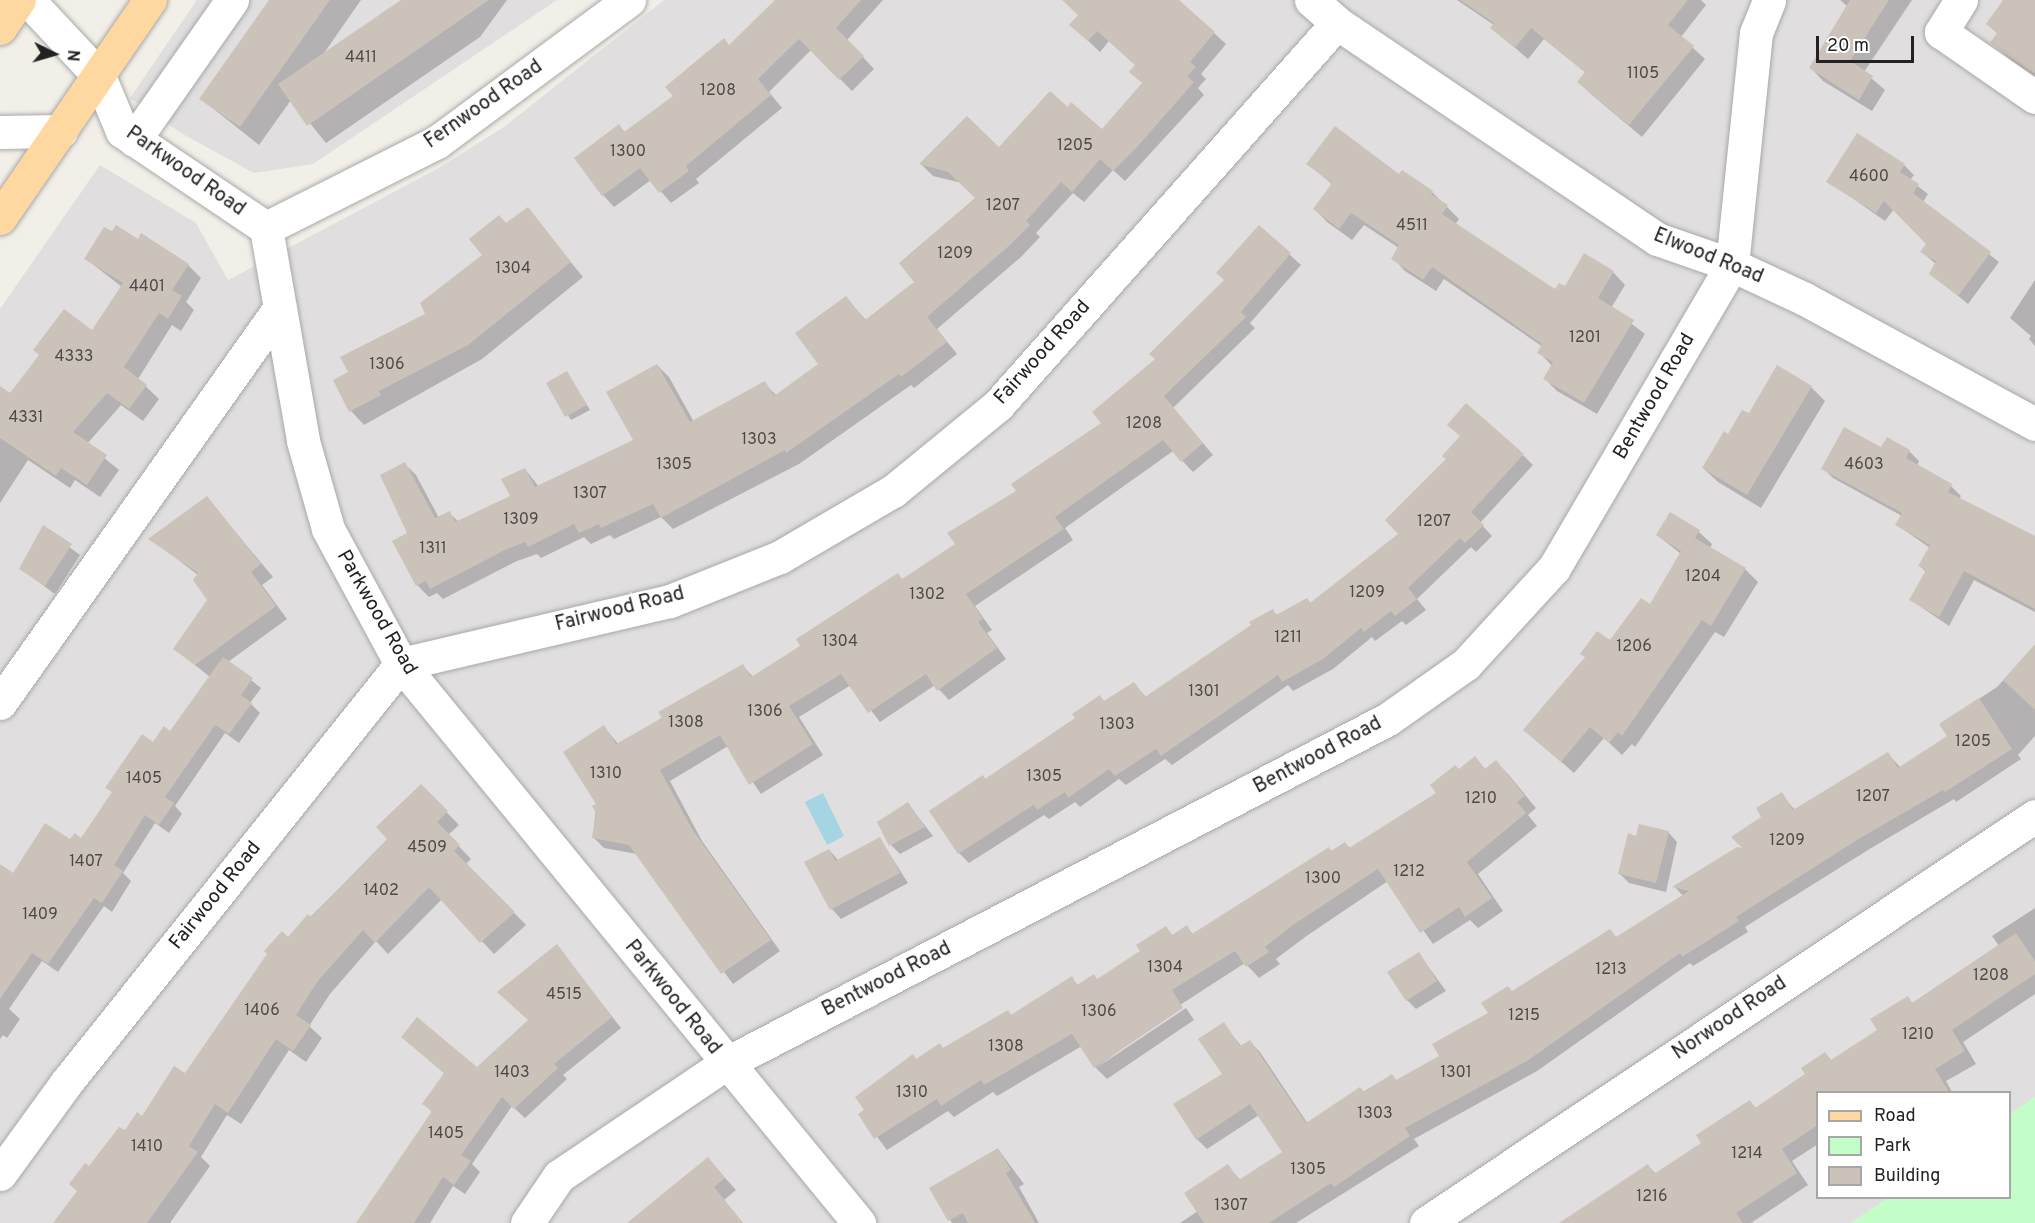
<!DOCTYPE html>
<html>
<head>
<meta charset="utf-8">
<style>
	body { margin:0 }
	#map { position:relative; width:2035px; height:1223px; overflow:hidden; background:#f2efe8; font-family:Overpass,sans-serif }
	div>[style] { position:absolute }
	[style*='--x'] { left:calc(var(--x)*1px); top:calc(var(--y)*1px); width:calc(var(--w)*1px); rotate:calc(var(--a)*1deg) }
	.residential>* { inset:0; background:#e0dede }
	.park>* { inset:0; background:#c3fec9 }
	.water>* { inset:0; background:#a5d4e3 }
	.shadow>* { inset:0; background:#0003 }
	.building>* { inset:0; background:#cbc2ba }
	.roads { filter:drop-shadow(0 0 2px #a9a9a9) drop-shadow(0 0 2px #a9a9a9) }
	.minor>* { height:33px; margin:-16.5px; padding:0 16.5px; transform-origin:16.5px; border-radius:16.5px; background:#fff }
	.major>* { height:33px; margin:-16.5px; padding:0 16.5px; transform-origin:16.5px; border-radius:16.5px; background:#ffd7a0 }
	span { translate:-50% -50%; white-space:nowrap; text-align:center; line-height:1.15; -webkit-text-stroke:4.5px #fff; paint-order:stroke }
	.number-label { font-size:16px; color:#4c4a48 }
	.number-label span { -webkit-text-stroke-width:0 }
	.street-label { font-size:20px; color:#222 }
	.legend { position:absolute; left:1816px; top:1091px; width:195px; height:108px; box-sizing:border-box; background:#fff; border:2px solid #a7a7a7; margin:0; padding:8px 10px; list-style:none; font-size:18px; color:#222 }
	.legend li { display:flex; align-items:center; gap:12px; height:30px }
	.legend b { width:30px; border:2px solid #a7a7a7 }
	.north { position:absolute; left:24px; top:24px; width:60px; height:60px; -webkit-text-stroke:4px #fff; paint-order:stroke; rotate:95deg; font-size:16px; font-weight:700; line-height:24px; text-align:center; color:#222 }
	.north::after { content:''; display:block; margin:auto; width:21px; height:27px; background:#222; clip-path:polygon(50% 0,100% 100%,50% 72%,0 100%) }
	.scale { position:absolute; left:1816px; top:36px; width:98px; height:27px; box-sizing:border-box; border:3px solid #222; border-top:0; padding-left:8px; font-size:18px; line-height:21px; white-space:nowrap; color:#222; -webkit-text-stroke:4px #fff; paint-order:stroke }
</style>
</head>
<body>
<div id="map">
	<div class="residential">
		<div style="clip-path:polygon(197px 0,557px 0,313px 164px,254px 173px,181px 133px,130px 98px)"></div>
		<div style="clip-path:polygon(664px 0,2035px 0,2035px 1097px,2010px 1114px,2010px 1092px,1818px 1092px,1818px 1198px,1888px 1198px,1851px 1223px,0 1223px,0 309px,100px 165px,196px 223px,228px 280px,437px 169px,504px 127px)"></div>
	</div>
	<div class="park">
		<div style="clip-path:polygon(2035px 1097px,2035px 1223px,1851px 1223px,1888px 1198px,2010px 1198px,2010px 1114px)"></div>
	</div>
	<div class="water">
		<div style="clip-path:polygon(823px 793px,844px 836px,827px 845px,805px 802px)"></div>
	</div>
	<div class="shadow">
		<div style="clip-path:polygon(271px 0,361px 0,322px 56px,403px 0,507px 0,480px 37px,326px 143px,291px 100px,259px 145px,201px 99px)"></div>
		<div style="clip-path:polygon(777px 0,883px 0,847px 40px,874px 69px,852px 91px,811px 50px,769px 92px,782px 108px,696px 179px,699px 183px,671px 203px,651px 180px,614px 207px,603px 195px,619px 126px,626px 133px,675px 97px)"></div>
		<div style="clip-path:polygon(1063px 0,1145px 0,1192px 13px,1226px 44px,1201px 74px,1206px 79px,1198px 88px,1204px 95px,1125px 181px,1113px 170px,1084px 202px,1073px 193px,1036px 233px,1040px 237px,1021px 257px,937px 329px,957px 354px,914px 388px,911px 385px,799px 464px,673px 529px,661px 517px,614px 539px,610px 535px,591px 544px,584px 537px,541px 558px,537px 554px,517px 561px,443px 599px,437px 593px,429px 597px,417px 585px,405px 464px,416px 475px,439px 518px,449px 513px,459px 522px,512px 496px,525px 469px,539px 487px,635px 441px,657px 365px,669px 377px,694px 422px,764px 383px,777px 396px,820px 365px,846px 298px,867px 321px,916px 282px,977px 198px,962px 183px,933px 176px,921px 164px,999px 150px,1068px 109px,1102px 131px,1143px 84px,1136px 65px,1109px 41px,1100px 52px,1083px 36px,1080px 16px)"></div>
		<div style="clip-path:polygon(1457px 0,1701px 0,1706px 5px,1681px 37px,1705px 59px,1642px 137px,1591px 94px,1579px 82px,1586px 73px,1544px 39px,1528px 59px,1492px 28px,1494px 25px)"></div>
		<div style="clip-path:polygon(1840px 0,1912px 0,1864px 72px,1885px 90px,1872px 111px,1823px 81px,1811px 68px,1848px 7px)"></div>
		<div style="clip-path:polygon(2005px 0,2035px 0,2035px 81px,1992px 43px,1998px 34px,1988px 24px)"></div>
		<div style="clip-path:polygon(1857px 136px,1904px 165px,1914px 175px,1910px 180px,1928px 194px,1923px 202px,1999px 262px,1968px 304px,1931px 274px,1936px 264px,1922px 252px,1928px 244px,1894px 209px,1885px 221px,1828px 181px)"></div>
		<div style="clip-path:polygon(1308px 164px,1400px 176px,1432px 192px,1459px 219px,1455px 225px,1556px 291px,1613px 272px,1625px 285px,1611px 308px,1645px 334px,1597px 414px,1557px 391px,1544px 378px,1552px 366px,1539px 352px,1543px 347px,1444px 279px,1436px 291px,1405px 271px,1393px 258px,1399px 248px,1364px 225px,1352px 240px,1327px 222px,1315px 209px,1333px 185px)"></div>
		<div style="clip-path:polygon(527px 209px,583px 277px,482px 359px,364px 425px,351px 411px,350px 373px,427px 314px,484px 255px,507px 225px)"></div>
		<div style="clip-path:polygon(1259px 227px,1301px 265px,1250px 323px,1255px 328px,1173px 408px,1213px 455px,1193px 472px,1173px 451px,1065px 528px,1073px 540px,975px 606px,992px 630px,987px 633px,1006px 659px,949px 700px,935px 685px,880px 722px,851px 685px,799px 717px,823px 755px,761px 794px,728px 746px,670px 781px,702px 841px,780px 951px,733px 984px,637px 854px,604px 848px,593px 837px,604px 727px,619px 745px,743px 666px,753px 677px,957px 545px,1104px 423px,1226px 281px)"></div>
		<div style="clip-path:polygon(138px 241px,188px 265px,201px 278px,186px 302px,194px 310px,181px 331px,172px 325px,138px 379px,159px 399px,143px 421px,121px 405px,87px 444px,119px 470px,100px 497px,75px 480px,70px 488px,28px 460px,0 503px,0 400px,93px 332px,122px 287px,86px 259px)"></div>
		<div style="clip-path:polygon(2035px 280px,2035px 346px,2029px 339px,2031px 336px,2010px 318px)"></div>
		<div style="clip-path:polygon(567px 373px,590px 410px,571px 420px,548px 384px)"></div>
		<div style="clip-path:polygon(1811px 387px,1825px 401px,1761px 508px,1718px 482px,1703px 468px,1749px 415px)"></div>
		<div style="clip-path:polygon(1882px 449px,1909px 451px,1919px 461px,1917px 466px,1951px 486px,1961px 496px,1959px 499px,2035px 539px,2035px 612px,1974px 580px,1949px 626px,1911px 600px,1927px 573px,1920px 566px,1930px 548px,1897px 525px,1902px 516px,1833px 478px,1823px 468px)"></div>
		<div style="clip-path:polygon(1523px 455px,1533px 465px,1480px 523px,1492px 536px,1476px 552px,1471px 547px,1417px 599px,1426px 610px,1406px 625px,1402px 621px,1375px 641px,1372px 637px,1333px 669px,1293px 691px,1288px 685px,1172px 765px,1165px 759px,1126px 785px,1119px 779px,1080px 807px,1075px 802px,1049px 819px,1044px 815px,969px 863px,959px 853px,983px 776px,986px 780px,1134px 684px,1147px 698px,1273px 611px,1278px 616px,1307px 599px,1311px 604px)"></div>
		<div style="clip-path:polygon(207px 498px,273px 577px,262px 585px,287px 619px,228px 662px,261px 688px,250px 703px,260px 713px,239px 743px,225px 733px,175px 806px,182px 814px,169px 833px,155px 823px,123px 873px,131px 881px,112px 912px,104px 906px,58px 972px,42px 961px,9px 1009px,20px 1019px,7px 1038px,3px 1035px,0 1039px,0 927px,71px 842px,81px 840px,113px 793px,107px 787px,170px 733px,210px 677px,175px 649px,209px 600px,198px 575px,151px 539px)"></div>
		<div style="clip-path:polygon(43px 528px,80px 555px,55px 594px,21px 569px)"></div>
		<div style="clip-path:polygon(1699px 532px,1712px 544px,1710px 548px,1745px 569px,1758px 582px,1724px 637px,1715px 632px,1635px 747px,1632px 744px,1622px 755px,1604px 738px,1574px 773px,1525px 730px,1586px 658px,1611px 642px,1650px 606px,1681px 554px,1657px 535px)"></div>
		<div style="clip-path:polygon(2035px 647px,2035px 736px,2018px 755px,2021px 759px,1956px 802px,1954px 799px,1868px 850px,1745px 927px,1748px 932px,1693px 966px,1690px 963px,1537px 1071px,1414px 1139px,1419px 1146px,1296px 1223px,1180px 1223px,1198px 1211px,1228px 1166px,1241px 1181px,1284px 1152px,1259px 1115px,1207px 1149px,1197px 1139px,1224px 1074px,1223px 1024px,1242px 1047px,1250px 1042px,1260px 1052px,1308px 1124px,1392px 1075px,1397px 1081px,1441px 1057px,1513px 992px,1610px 931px,1617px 938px,1683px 896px,1675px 887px,1746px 850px,1781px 794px,1795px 810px,1888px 754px,1901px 768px,1949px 737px,1941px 724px,1997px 687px)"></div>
		<div style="clip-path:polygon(1475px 758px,1486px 770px,1496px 762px,1508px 774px,1536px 808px,1528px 815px,1537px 826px,1478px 874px,1503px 911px,1478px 928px,1470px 920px,1433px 944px,1388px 881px,1305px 937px,1276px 959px,1280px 964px,1259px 978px,1245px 963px,1183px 1003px,1096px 1068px,1082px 1046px,997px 1096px,993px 1092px,954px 1117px,948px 1111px,887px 1150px,860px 1114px,916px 1060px,943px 1049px,1007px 1011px,1012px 1016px,1071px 978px,1079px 986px,1098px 980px,1142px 951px,1166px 928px,1173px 936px,1186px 927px,1194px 935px,1329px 849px,1332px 852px,1345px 843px,1351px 849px,1438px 793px)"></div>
		<div style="clip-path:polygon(421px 786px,459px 825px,448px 835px,471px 859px,466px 864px,526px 925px,494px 954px,442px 899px,388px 954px,376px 941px,330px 994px,309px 1026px,322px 1038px,306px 1062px,289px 1050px,241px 1124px,227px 1115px,201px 1157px,210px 1166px,170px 1223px,55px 1223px,78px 1192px,89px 1168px,185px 1075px,288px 939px,389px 839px)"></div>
		<div style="clip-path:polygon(908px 804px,933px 836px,900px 854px,891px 845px)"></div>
		<div style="clip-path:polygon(1668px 832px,1677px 842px,1666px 892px,1629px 883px,1620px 874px,1638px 837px)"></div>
		<div style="clip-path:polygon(880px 839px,908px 883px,841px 919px,832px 909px,806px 862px,829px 850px,838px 860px)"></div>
		<div style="clip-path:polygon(2035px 908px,2035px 994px,1963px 1042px,1976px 1064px,1946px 1081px,1952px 1092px,1818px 1092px,1818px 1144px,1792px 1161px,1808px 1185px,1751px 1223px,1565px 1223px,1648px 1166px,1656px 1174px,1703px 1143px,1750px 1102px,1757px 1109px,1807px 1075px,1825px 1054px,1832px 1061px,1879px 1030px,1908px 998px,1913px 1004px,1999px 946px,1992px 936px)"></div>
		<div style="clip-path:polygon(557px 946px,621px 1028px,563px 1075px,567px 1079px,525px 1118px,512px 1106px,472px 1164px,480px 1172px,465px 1194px,453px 1186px,430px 1223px,358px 1223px,433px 1113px,424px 1104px,445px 1074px,403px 1037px,478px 1069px,530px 1021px)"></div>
		<div style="clip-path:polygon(1419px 954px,1446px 991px,1416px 1009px,1407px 1000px)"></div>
		<div style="clip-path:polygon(1186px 1008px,1194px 1020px,1107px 1079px,1096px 1068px)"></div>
		<div style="clip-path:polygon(998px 1149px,1024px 1184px,1019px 1187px,1039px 1223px,952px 1223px,931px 1188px)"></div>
		<div style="clip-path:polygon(708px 1159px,736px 1190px,724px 1200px,743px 1223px,633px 1223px)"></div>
	</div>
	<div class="building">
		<div style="clip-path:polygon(269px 0,330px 0,240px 127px,199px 99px)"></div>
		<div style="clip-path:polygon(401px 0,489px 0,307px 126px,278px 84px)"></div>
		<div style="clip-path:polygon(775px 0,861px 0,836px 28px,864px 56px,839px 80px,799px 39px,758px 79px,771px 95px,686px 166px,689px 171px,659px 193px,640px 168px,602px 196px,574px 158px,619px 124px,624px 132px,673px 96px,665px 87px,724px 38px,729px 45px)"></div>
		<div style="clip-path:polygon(1062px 0,1179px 0,1215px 32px,1190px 62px,1196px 67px,1187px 76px,1194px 82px,1138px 146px,1113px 171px,1100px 159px,1072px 192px,1061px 182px,1026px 221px,1030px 225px,1010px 245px,927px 317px,947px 342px,901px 377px,899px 374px,786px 453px,785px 450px,661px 518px,653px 504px,601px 528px,599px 524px,579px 533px,574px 524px,528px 547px,525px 542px,505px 550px,430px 589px,426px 581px,416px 586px,392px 541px,407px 533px,380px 475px,405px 462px,435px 518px,450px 511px,455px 522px,510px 496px,501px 479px,525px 468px,535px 487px,633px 440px,606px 392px,657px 364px,690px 422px,765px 381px,774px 396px,818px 364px,795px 333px,846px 296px,865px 320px,914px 282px,899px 263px,975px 198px,948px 172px,919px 164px,967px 116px,999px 147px,1050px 91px,1068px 107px,1071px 102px,1102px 129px,1142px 83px,1129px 72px,1135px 65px,1097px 31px,1088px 41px,1069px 25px,1078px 15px)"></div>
		<div style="clip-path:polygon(1460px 0,1688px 0,1668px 25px,1694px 46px,1629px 125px,1577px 82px,1585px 72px,1531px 28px,1515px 48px,1490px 28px,1494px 23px)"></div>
		<div style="clip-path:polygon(1850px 0,1889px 0,1850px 61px,1873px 76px,1859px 100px,1809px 68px)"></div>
		<div style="clip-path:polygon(2003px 0,2035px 0,2035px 74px,1990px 43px,1997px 33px,1986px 24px)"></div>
		<div style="clip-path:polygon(1335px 126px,1399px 174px,1402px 170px,1433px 191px,1431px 194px,1448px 205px,1442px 214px,1555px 289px,1559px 283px,1565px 286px,1584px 253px,1614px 271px,1598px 298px,1634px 320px,1584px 403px,1543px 379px,1553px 362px,1537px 353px,1542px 344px,1432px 267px,1423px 280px,1391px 259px,1399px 245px,1351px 213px,1339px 229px,1313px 209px,1332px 183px,1306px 164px)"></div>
		<div style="clip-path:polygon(1857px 133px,1905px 164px,1900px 172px,1919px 184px,1913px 193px,1991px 252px,1958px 296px,1929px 274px,1936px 261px,1920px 252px,1926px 244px,1884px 201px,1876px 213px,1826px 182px)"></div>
		<div style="clip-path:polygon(528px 207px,571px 262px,468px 345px,379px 391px,381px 395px,349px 412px,333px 380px,348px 372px,340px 357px,425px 314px,420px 303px,482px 255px,469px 239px,499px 215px,506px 223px)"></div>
		<div style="clip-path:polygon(116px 225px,138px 239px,141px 233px,189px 264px,172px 290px,182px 296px,168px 319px,159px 313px,124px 367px,147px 385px,129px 409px,107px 393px,73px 432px,107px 455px,87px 485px,61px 468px,56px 476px,0 438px,0 386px,10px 393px,39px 355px,33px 350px,64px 309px,92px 330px,123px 283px,84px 259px,104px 227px,112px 231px)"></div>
		<div style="clip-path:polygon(1259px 225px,1291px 253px,1241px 312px,1246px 317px,1164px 396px,1203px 443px,1181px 462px,1163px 440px,1055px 517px,1064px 529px,966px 594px,983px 619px,978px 622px,997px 648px,937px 691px,926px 674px,868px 713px,841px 674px,789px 706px,813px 744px,749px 785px,720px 735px,660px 770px,692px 829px,771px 940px,721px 974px,629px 845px,592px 838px,596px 813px,592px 806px,596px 804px,563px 752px,604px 725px,616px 744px,662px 718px,658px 712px,743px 664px,751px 677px,800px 646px,796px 639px,898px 573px,902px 579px,955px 544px,947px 533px,1016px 491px,1011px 484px,1101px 423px,1092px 412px,1155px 359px,1149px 354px,1224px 280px,1216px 273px)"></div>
		<div style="clip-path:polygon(1777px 365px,1812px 386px,1747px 495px,1702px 468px,1724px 431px,1728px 434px,1742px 410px,1749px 413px)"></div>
		<div style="clip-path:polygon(567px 371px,587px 405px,565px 417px,546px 383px)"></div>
		<div style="clip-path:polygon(1466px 403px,1524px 454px,1471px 512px,1484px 525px,1465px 543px,1460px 538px,1408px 588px,1417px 599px,1395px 616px,1391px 611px,1364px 632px,1361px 628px,1323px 659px,1282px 682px,1278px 675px,1161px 756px,1156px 749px,1115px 776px,1109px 769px,1068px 798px,1065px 792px,1037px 810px,1034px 805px,1024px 811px,958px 854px,929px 811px,983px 775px,985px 779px,1075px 718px,1072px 714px,1100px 695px,1104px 701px,1134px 682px,1145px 697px,1251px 625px,1249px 622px,1273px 609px,1276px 615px,1307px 598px,1310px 603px,1398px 534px,1385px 520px,1446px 459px,1442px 456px,1460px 436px,1447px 425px)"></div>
		<div style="clip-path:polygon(1844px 427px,1881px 447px,1887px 437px,1910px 450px,1906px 458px,1952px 484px,1948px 492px,2035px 536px,2035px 609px,1964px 571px,1939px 617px,1909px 600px,1926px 570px,1918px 566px,1930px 545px,1895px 525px,1902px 513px,1821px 469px)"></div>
		<div style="clip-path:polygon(207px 496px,261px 564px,251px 572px,276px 606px,195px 665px,173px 649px,207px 600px,193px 580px,198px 573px,148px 539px)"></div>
		<div style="clip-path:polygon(1670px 512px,1700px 530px,1695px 538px,1746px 568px,1711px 626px,1702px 620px,1622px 736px,1618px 732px,1609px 743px,1590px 727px,1561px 762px,1523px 730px,1585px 657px,1580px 654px,1597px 631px,1610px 640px,1641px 598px,1650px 604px,1681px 551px,1656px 535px)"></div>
		<div style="clip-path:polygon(43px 525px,72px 544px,45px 586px,19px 569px)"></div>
		<div style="clip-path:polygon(2035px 644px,2035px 710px,2003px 680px)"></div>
		<div style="clip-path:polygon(223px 657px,253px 678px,241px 695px,252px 703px,229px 734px,215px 725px,165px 797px,174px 803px,159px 825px,145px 815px,114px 865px,123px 871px,102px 903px,94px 898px,48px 964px,32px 953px,0 999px,0 864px,13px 873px,45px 823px,70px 839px,75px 833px,81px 838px,112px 792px,105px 788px,142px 734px,153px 742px,164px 726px,170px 731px)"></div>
		<div style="clip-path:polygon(1979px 698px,2012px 749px,1945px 792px,1943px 790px,1857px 840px,1736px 917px,1739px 921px,1682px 957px,1680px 953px,1527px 1061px,1405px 1128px,1410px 1136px,1334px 1187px,1331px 1183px,1269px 1223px,1204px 1223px,1184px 1193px,1228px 1164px,1239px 1180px,1282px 1152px,1250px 1104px,1196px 1140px,1173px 1104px,1222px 1074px,1198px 1039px,1224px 1022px,1240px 1046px,1250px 1040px,1306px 1123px,1360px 1087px,1364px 1092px,1392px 1074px,1396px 1080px,1439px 1056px,1432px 1044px,1488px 1013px,1481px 1003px,1508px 986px,1512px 991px,1610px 929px,1616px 937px,1689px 891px,1672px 887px,1737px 847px,1742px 848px,1731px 837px,1761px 817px,1756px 808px,1782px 792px,1793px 810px,1888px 752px,1898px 768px,1947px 736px,1939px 724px)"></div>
		<div style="clip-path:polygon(1475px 756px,1485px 769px,1496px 760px,1525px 796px,1517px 802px,1526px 813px,1467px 862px,1492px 898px,1465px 917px,1459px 907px,1420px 933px,1378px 869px,1293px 925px,1265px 947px,1269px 952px,1246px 967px,1235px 951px,1172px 990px,1183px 1008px,1094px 1068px,1072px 1034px,984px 1085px,981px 1080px,941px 1106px,937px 1099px,874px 1139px,858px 1114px,864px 1110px,855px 1097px,913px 1054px,916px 1059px,940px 1043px,943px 1048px,1008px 1010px,1011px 1015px,1072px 976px,1077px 985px,1094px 974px,1097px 979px,1140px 951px,1136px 945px,1166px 926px,1172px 935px,1187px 925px,1192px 934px,1329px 847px,1331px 851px,1345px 842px,1349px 848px,1436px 793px,1430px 785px,1455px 765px,1459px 769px)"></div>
		<div style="clip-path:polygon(421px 784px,448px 811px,437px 822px,460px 845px,454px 851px,515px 912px,480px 943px,429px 887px,375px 943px,363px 930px,317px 982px,296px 1015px,311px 1025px,293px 1051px,276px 1039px,228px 1113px,215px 1104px,189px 1146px,198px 1152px,147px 1223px,53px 1223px,77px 1191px,69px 1184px,85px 1163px,89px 1166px,119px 1127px,125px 1130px,137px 1112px,142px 1116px,174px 1066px,185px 1073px,267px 954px,264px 951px,282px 931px,288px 937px,308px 914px,311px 917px,387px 839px,376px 827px)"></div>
		<div style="clip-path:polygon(908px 802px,925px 827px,889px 846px,877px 822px)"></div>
		<div style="clip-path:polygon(1639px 824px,1669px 831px,1656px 883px,1618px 874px,1628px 833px,1636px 836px)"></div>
		<div style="clip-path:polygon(880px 837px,900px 873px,830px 910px,804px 862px,829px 849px,835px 861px)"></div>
		<div style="clip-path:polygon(2016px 933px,2035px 961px,2035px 974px,1952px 1030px,1965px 1051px,1935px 1069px,1949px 1092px,1818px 1092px,1818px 1125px,1782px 1149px,1797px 1173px,1736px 1213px,1743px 1223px,1559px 1223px,1648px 1164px,1654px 1174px,1701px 1143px,1696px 1135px,1750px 1100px,1755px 1108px,1805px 1074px,1801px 1068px,1825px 1052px,1831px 1060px,1877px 1030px,1870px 1019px,1908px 996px,1912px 1003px)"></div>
		<div style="clip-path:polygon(557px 944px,612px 1017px,554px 1064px,558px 1068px,514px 1109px,502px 1097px,461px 1155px,471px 1161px,454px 1185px,443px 1177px,414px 1223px,356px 1223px,432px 1111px,422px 1104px,444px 1073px,401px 1037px,417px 1017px,477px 1067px,528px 1020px,497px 992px)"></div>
		<div style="clip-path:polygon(1419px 952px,1437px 981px,1406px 1001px,1387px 972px)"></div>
		<div style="clip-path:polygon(998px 1148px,1011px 1170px,1006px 1173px,1035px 1223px,968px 1223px,963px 1213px,948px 1221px,929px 1188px)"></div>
		<div style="clip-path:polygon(708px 1157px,725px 1178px,714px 1187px,743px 1223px,627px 1223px)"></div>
	</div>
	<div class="roads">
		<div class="minor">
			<div style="--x:28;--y:0;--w:104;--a:46.9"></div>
			<div style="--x:99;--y:76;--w:60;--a:67.3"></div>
			<div style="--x:122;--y:131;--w:174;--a:34"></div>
			<div style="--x:266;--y:228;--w:216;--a:80.1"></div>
			<div style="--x:303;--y:441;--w:91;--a:74.1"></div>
			<div style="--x:328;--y:529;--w:153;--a:61.6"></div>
			<div style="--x:401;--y:664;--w:723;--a:50.67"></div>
			<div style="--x:1311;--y:0;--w:35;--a:41"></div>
			<div style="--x:1337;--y:23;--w:386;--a:34"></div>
			<div style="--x:1657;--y:239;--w:79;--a:19.1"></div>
			<div style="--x:1732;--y:265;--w:81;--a:25"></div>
			<div style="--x:1805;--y:299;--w:262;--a:28.5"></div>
			<div style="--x:1961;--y:0;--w:38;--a:122"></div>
			<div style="--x:1941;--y:32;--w:114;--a:34.7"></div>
			<div style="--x:0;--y:132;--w:61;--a:-0.9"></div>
			<div style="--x:134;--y:140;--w:171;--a:-55"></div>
			<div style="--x:266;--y:228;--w:191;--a:-26.7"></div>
			<div style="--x:437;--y:142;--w:239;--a:-36.5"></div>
			<div style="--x:0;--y:703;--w:484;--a:-54.7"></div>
			<div style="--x:0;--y:1174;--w:112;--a:-54"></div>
			<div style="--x:66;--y:1083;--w:536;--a:-51.36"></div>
			<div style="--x:401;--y:664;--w:276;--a:-13.2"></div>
			<div style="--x:670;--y:601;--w:118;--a:-21.8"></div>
			<div style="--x:780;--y:557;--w:131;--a:-30.3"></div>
			<div style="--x:893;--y:491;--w:136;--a:-39.3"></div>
			<div style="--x:998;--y:405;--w:511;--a:-48.41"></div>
			<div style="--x:527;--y:1223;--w:57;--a:-55.8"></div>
			<div style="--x:559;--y:1176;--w:200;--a:-34"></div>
			<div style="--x:725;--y:1064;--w:747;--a:-27.49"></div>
			<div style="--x:1388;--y:719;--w:95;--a:-35.2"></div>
			<div style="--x:1466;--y:664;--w:130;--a:-47.5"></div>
			<div style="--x:1554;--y:568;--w:351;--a:-59.6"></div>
			<div style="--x:1732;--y:265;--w:233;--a:-84.1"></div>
			<div style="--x:1756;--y:33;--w:35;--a:-68"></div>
			<div style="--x:1426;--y:1223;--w:732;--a:-33.76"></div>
		</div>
		<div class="major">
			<div style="--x:0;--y:28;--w:34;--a:-56"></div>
			<div style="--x:0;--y:218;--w:265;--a:-55.5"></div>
		</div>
	</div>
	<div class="number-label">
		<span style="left:361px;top:58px">4411</span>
		<span style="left:1643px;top:74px">1105</span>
		<span style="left:718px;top:91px">1208</span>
		<span style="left:1075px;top:146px">1205</span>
		<span style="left:628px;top:152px">1300</span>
		<span style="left:1869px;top:177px">4600</span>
		<span style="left:1003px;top:206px">1207</span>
		<span style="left:1412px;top:226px">4511</span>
		<span style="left:955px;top:254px">1209</span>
		<span style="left:513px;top:269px">1304</span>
		<span style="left:147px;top:287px">4401</span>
		<span style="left:1585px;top:338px">1201</span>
		<span style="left:74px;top:357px">4333</span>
		<span style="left:387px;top:365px">1306</span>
		<span style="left:26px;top:418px">4331</span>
		<span style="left:1144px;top:424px">1208</span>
		<span style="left:759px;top:440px">1303</span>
		<span style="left:674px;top:465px">1305</span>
		<span style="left:1864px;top:465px">4603</span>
		<span style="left:590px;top:494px">1307</span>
		<span style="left:521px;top:520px">1309</span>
		<span style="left:1434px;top:522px">1207</span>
		<span style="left:433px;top:549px">1311</span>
		<span style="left:1703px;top:577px">1204</span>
		<span style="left:1367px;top:593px">1209</span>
		<span style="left:927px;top:595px">1302</span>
		<span style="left:1288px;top:638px">1211</span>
		<span style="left:840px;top:642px">1304</span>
		<span style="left:1634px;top:647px">1206</span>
		<span style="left:1204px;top:692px">1301</span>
		<span style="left:765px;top:712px">1306</span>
		<span style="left:686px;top:723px">1308</span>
		<span style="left:1117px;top:725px">1303</span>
		<span style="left:1973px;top:742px">1205</span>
		<span style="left:606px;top:774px">1310</span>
		<span style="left:1044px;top:777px">1305</span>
		<span style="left:144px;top:779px">1405</span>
		<span style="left:1873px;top:797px">1207</span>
		<span style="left:1481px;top:799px">1210</span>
		<span style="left:1787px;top:841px">1209</span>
		<span style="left:427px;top:848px">4509</span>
		<span style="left:86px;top:862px">1407</span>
		<span style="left:1409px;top:872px">1212</span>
		<span style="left:1323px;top:879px">1300</span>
		<span style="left:381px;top:891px">1402</span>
		<span style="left:40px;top:915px">1409</span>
		<span style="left:1165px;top:968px">1304</span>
		<span style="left:1611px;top:970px">1213</span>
		<span style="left:1991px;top:976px">1208</span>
		<span style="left:564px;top:995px">4515</span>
		<span style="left:262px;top:1011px">1406</span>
		<span style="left:1099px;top:1012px">1306</span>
		<span style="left:1524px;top:1016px">1215</span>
		<span style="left:1918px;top:1035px">1210</span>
		<span style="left:1006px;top:1047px">1308</span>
		<span style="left:512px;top:1073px">1403</span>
		<span style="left:1456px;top:1073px">1301</span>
		<span style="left:912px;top:1093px">1310</span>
		<span style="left:1375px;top:1114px">1303</span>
		<span style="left:446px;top:1134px">1405</span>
		<span style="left:147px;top:1147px">1410</span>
		<span style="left:1747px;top:1154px">1214</span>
		<span style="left:1308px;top:1170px">1305</span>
		<span style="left:1652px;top:1197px">1216</span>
		<span style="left:1231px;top:1206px">1307</span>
	</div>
	<div class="street-label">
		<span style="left:484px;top:105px;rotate:-35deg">Fernwood Road</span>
		<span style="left:185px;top:172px;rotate:35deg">Parkwood Road</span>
		<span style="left:1708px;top:257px;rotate:22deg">Elwood Road</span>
		<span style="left:1043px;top:353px;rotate:-48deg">Fairwood Road</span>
		<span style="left:1655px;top:397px;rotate:-60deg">Bentwood Road</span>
		<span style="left:620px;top:610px;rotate:-14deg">Fairwood Road</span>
		<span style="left:376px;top:613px;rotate:60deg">Parkwood Road</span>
		<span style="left:1318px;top:756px;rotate:-28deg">Bentwood Road</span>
		<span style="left:216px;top:896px;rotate:-51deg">Fairwood Road</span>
		<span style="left:887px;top:980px;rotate:-27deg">Bentwood Road</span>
		<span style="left:672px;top:998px;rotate:51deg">Parkwood Road</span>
		<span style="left:1730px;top:1019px;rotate:-34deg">Norwood Road</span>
	</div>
	<ul class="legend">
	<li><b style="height:8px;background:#ffd7a0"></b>Road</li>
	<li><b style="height:16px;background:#c3fec9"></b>Park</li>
	<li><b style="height:16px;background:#cbc2ba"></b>Building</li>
	</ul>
	<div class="north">N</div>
	<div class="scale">20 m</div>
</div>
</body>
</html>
